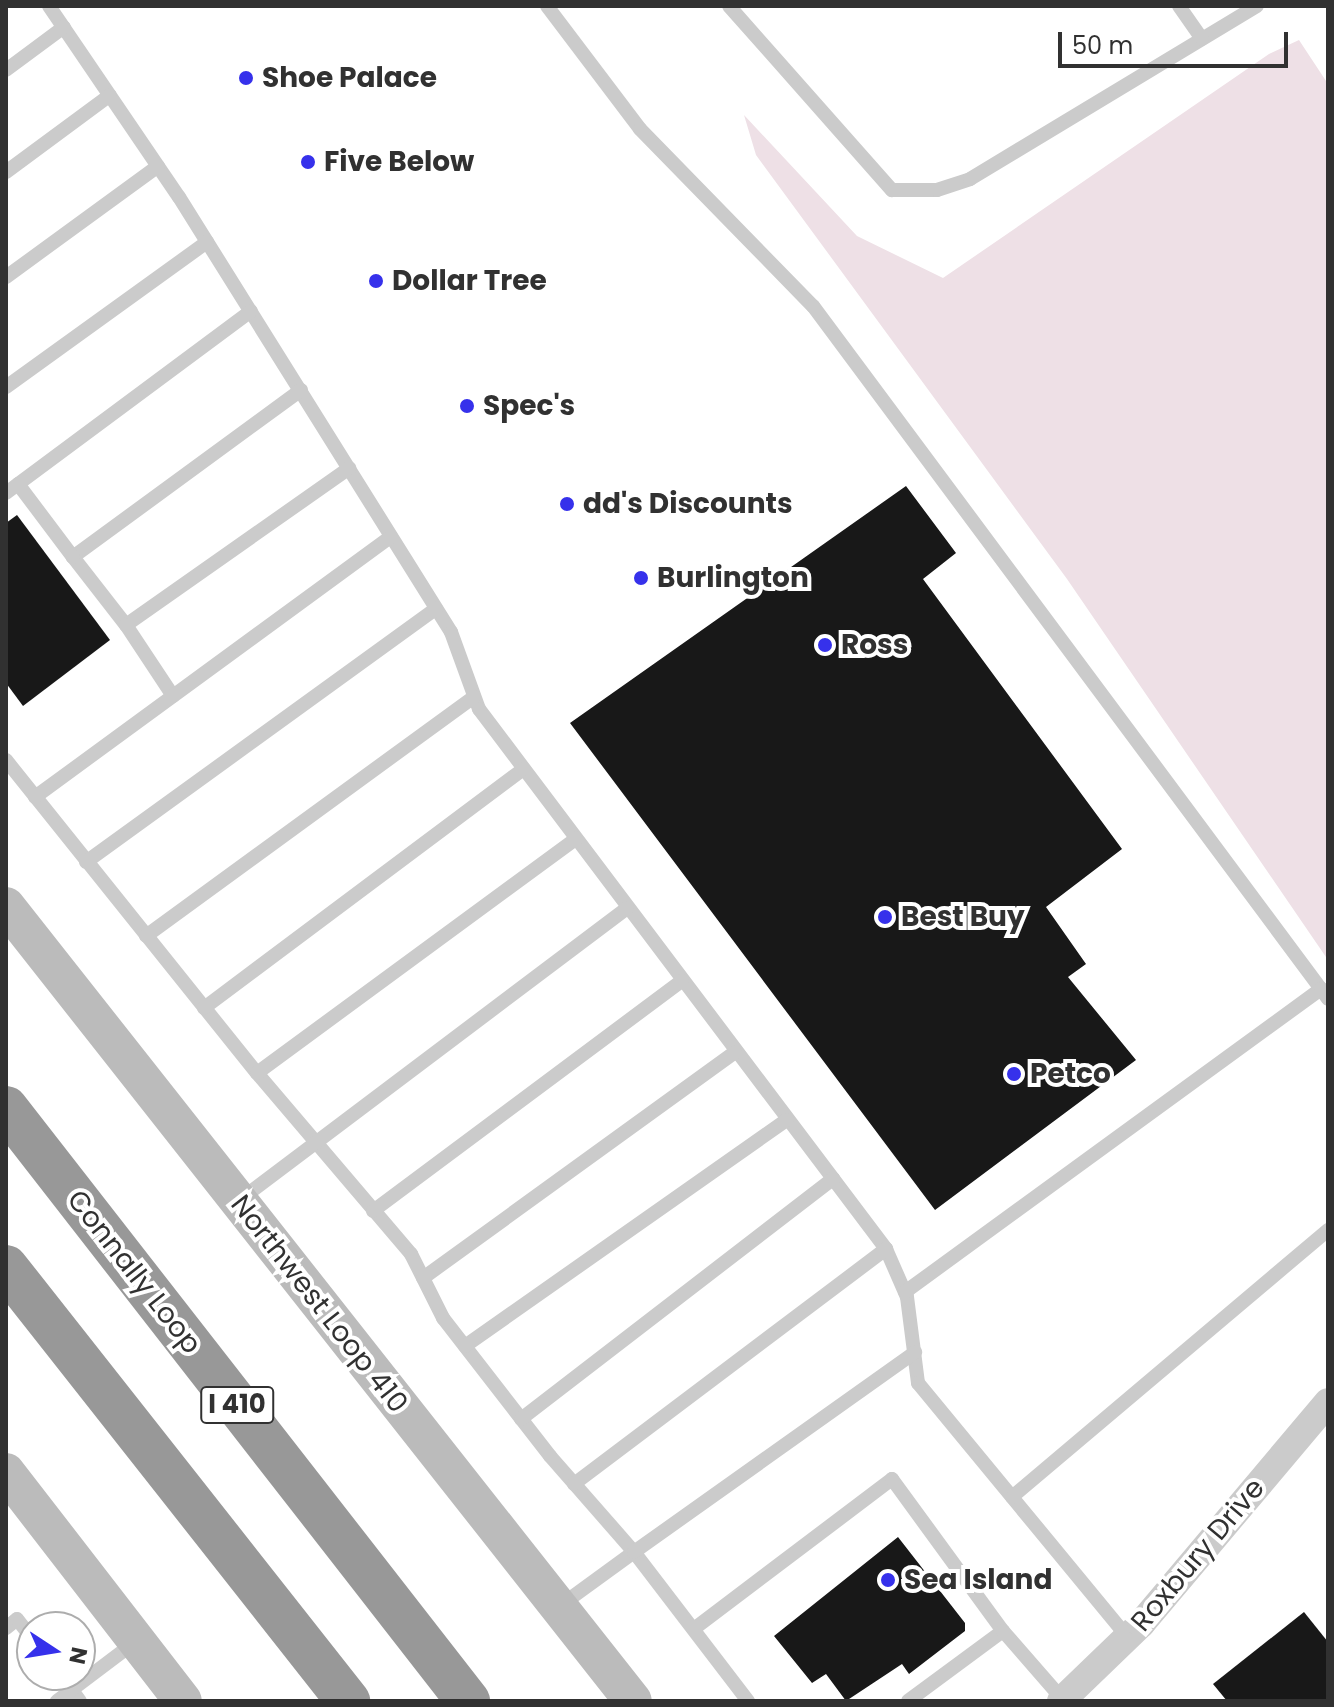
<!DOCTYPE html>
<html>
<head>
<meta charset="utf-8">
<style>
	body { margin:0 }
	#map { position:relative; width:1334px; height:1707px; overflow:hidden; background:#fff; font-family:Poppins,sans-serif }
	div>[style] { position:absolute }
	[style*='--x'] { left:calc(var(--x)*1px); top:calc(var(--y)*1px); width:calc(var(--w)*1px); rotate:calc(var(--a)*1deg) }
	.green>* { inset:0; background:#eee0e6 }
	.building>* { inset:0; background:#181818 }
	.service>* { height:14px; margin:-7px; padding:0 7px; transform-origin:7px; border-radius:7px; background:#cbcbcb }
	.minor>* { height:28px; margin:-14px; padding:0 14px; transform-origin:14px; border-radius:14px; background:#cbcbcb }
	.secondary>* { height:38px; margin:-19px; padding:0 19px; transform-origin:19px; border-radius:19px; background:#bbb }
	.motorway>* { height:44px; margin:-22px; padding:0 22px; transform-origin:22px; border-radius:22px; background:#989898 }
	.dots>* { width:22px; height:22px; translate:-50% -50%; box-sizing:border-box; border:4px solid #fff; border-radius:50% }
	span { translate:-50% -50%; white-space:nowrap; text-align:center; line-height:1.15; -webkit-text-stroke:8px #fff; paint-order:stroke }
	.shield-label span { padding:2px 6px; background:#fff; border:2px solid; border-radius:6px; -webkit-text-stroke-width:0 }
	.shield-label { font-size:26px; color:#313131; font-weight:700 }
	.poi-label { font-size:28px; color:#313131; font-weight:700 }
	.left { translate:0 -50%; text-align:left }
	.street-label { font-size:28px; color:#313131 }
	.frame { position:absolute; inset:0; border:8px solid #313131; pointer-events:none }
	.north { position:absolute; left:16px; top:1611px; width:80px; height:80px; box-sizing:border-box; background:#fff; border:2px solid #adadad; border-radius:50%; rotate:102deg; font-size:22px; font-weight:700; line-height:32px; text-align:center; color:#313131 }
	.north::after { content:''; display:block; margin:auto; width:28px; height:36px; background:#3631eb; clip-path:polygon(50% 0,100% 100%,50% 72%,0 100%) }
	.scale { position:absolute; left:1058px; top:32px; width:230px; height:36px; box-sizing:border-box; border:4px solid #313131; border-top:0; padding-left:10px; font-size:24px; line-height:28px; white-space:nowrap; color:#313131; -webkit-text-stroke:6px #fff; paint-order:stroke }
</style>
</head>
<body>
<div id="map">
	<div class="green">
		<div style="clip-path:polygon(1299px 40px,1328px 84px,1328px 960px,1067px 579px,756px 155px,744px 115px,857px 236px,943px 278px,1269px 54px)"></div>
	</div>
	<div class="building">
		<div style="clip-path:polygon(906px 486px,956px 553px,923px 579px,1122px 849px,1046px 907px,1086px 964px,1068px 977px,1136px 1060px,935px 1210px,570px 723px)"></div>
		<div style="clip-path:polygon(17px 515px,110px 640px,23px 706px,6px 683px,6px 523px)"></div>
		<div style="clip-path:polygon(898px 1537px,965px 1623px,965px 1631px,909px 1674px,902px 1664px,846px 1701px,826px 1674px,812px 1683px,774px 1636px)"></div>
		<div style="clip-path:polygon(1304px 1612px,1328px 1642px,1328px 1701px,1227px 1701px,1213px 1684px)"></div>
	</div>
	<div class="service">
		<div style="--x:49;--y:6;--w:231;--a:55.8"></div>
		<div style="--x:179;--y:197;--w:513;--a:57.98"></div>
		<div style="--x:451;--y:632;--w:82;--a:70"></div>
		<div style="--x:479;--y:709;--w:676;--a:52.99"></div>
		<div style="--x:886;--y:1249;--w:52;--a:66.4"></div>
		<div style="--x:907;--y:1297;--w:87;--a:82.7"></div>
		<div style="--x:918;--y:1383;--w:330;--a:50.5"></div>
		<div style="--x:547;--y:6;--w:154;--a:52.9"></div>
		<div style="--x:640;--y:129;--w:248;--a:45.7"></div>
		<div style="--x:813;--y:306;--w:851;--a:53.36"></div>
		<div style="--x:729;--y:6;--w:246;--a:48.5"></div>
		<div style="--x:892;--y:190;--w:45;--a:0"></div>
		<div style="--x:937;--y:190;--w:35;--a:-18"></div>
		<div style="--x:970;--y:179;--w:335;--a:-31.1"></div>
		<div style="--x:1179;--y:6;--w:40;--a:55.1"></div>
		<div style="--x:6;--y:70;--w:72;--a:-36.6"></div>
		<div style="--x:6;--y:172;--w:129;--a:-36.5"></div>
		<div style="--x:6;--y:277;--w:188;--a:-36.1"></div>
		<div style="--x:6;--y:387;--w:248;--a:-35.8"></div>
		<div style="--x:301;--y:390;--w:283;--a:143.8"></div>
		<div style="--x:73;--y:557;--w:86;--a:52.1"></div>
		<div style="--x:126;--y:625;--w:273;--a:-35.1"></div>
		<div style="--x:18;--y:484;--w:91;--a:53"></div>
		<div style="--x:6;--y:493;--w:305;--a:-36.6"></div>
		<div style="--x:126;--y:625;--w:85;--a:56.5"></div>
		<div style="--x:6;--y:760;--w:401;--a:51.3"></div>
		<div style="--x:257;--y:1073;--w:238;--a:49.6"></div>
		<div style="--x:411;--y:1254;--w:72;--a:63.4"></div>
		<div style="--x:443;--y:1318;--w:175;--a:52.2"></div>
		<div style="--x:550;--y:1456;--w:128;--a:48.8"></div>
		<div style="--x:634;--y:1552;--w:92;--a:143.9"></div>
		<div style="--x:35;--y:797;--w:441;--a:-36.2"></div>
		<div style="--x:86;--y:862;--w:432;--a:-35.9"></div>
		<div style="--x:146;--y:936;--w:406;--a:-36.1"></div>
		<div style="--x:204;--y:1008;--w:399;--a:-36.8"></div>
		<div style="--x:257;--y:1073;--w:396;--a:-36.3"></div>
		<div style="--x:241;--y:1199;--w:483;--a:-37"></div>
		<div style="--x:373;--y:1211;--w:385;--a:-36.7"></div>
		<div style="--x:423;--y:1278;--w:385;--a:-35.9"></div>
		<div style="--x:905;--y:1292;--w:515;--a:-36.07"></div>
		<div style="--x:1321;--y:989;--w:12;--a:55"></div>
		<div style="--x:465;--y:1346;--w:393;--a:-35.1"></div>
		<div style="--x:521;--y:1419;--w:394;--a:-37.6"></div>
		<div style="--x:574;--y:1484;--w:391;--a:-37"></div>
		<div style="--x:1012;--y:1497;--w:414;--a:-40.2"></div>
		<div style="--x:6;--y:1628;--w:14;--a:-39"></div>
		<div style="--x:17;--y:1619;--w:24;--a:52"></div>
		<div style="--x:695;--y:1628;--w:247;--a:-37.1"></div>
		<div style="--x:892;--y:1479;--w:188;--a:53.9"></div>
		<div style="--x:61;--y:1675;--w:32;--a:54"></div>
		<div style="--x:57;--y:1701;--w:98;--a:-37.1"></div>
		<div style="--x:748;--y:1701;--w:188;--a:-127.4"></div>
		<div style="--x:634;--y:1552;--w:345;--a:-35.4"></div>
		<div style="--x:908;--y:1701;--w:118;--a:-36.4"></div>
		<div style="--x:1003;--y:1631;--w:93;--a:48.9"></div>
	</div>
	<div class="minor">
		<div style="--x:1061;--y:1701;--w:111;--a:-43.9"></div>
		<div style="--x:1141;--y:1624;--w:290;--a:-49.9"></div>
	</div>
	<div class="secondary">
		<div style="--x:6;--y:906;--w:1012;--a:51.74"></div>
		<div style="--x:6;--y:1472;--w:289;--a:52.3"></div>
	</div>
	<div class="motorway">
		<div style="--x:6;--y:1108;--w:752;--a:52.08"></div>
		<div style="--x:6;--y:1267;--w:553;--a:51.76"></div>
	</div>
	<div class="dots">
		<div style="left:246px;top:78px;background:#3631eb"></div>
		<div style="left:308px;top:162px;background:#3631eb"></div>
		<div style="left:376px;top:281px;background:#3631eb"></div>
		<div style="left:467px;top:406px;background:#3631eb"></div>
		<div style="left:567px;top:504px;background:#3631eb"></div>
		<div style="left:641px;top:578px;background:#3631eb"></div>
		<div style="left:825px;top:645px;background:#3631eb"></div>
		<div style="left:885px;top:917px;background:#3631eb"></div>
		<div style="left:1014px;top:1074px;background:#3631eb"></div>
		<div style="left:888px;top:1580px;background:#3631eb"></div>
	</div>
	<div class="shield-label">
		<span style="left:237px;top:1405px">I 410</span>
	</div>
	<div class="poi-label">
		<span class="left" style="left:262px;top:78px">Shoe Palace</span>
		<span class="left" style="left:324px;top:162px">Five Below</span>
		<span class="left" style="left:392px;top:281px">Dollar Tree</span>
		<span class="left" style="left:483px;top:406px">Spec's</span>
		<span class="left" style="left:583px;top:504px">dd's Discounts</span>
		<span class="left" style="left:657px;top:578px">Burlington</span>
		<span class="left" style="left:841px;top:645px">Ross</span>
		<span class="left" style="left:901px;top:917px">Best Buy</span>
		<span class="left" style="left:1030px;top:1074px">Petco</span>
		<span class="left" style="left:904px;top:1580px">Sea Island</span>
	</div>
	<div class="street-label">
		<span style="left:134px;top:1272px;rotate:52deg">Connally Loop</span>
		<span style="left:319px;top:1304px;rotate:52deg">Northwest Loop 410</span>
		<span style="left:1198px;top:1555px;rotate:-50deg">Roxbury Drive</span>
	</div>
	<div class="frame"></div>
	<div class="north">N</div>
	<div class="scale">50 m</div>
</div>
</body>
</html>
